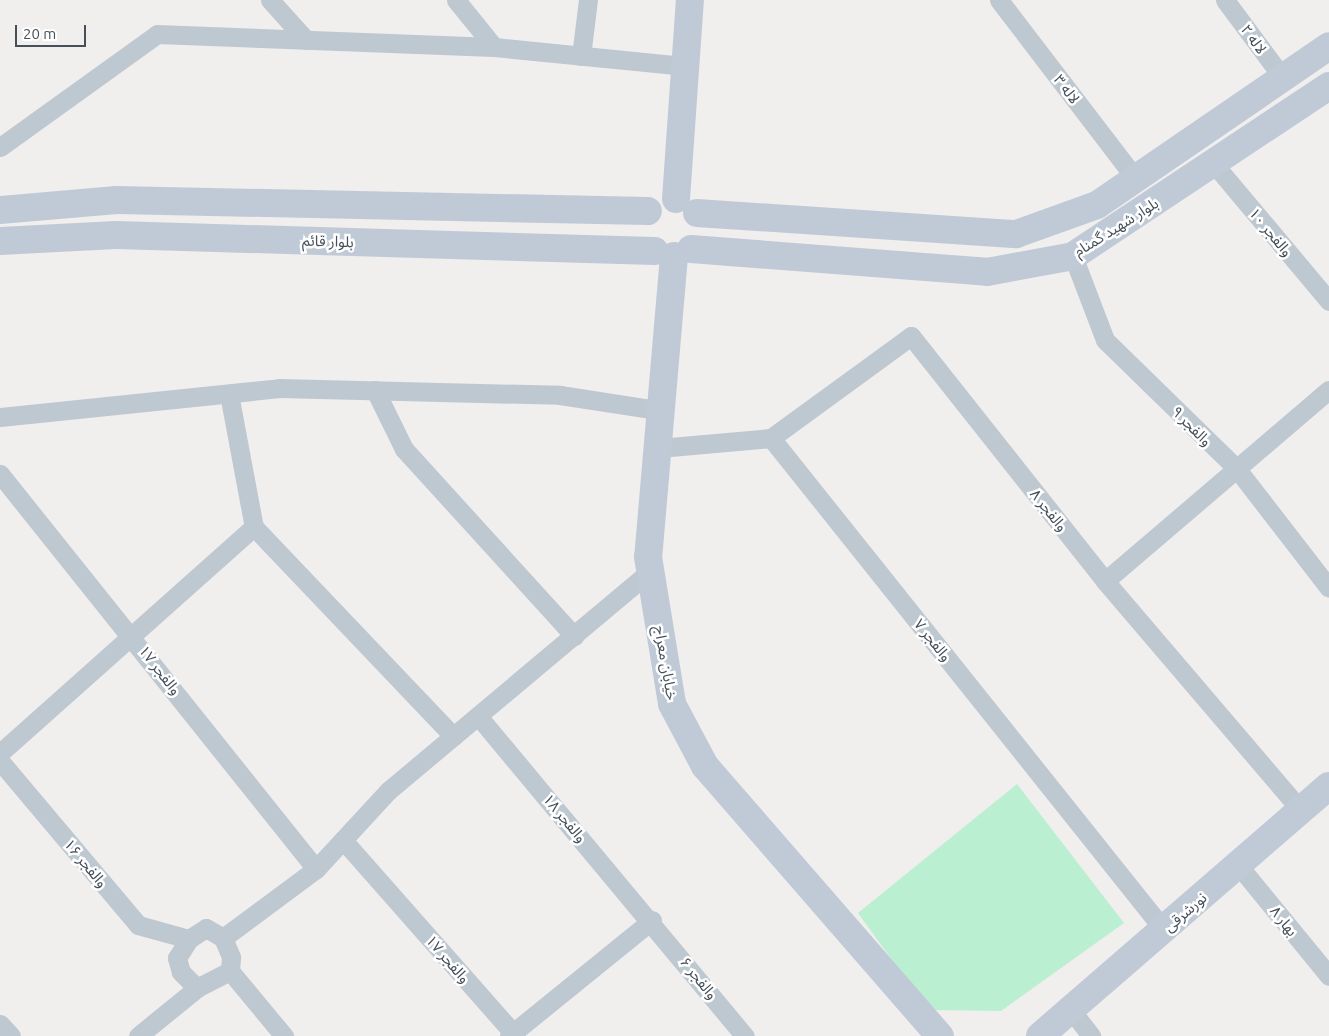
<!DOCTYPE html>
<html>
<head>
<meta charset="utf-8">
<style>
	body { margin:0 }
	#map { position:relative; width:1329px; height:1036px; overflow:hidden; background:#f1eeee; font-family:Ubuntu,"Noto Sans Arabic",sans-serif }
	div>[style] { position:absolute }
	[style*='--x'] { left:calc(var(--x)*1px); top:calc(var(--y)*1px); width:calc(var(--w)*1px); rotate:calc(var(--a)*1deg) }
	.green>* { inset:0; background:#bbefd1 }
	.street>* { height:19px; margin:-9.5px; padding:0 9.5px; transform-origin:9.5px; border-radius:9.5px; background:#bec8d0 }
	.secondary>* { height:28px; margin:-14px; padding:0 14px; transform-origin:14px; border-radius:14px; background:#c0cad7 }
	span { translate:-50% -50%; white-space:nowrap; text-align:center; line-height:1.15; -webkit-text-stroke:5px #fff; paint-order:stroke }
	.street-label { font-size:15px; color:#46505b }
	.scale { position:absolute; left:15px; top:25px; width:71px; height:22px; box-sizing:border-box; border:2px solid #46505b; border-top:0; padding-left:6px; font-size:15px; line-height:18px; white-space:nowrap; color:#46505b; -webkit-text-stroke:4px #fff; paint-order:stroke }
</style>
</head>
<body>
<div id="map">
	<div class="green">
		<div style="clip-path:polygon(1017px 784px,1124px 923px,1001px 1011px,928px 1010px,858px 913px)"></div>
	</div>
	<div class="street">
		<div style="--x:270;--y:0;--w:54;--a:48"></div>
		<div style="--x:456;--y:0;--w:60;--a:51"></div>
		<div style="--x:999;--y:0;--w:225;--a:52.6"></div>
		<div style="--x:1225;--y:0;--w:97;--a:53.4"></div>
		<div style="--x:581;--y:56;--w:56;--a:-82.9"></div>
		<div style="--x:0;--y:147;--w:193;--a:-35.7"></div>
		<div style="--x:157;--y:34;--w:337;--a:2.2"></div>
		<div style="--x:494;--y:47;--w:193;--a:5.7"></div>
		<div style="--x:1214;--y:164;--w:179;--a:50"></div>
		<div style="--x:1073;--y:256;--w:90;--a:69.1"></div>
		<div style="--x:1105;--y:340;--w:185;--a:44.3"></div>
		<div style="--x:1237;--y:469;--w:150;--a:52.3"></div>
		<div style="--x:375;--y:390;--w:66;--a:63.8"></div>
		<div style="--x:404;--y:449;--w:253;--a:47.7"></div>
		<div style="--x:229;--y:394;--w:135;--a:79.4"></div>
		<div style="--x:254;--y:527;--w:289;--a:46.4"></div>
		<div style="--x:0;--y:417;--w:281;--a:-5.9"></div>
		<div style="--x:279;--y:388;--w:281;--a:1.4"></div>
		<div style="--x:560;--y:395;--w:104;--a:8.8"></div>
		<div style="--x:771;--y:438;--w:173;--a:-36.1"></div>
		<div style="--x:911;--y:336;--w:313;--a:51.6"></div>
		<div style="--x:1105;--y:581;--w:304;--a:49.5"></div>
		<div style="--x:659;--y:448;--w:112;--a:-5.1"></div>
		<div style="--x:771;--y:438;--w:630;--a:51.38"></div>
		<div style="--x:0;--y:474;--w:506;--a:51.34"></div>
		<div style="--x:1105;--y:581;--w:294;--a:-40.5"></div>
		<div style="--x:478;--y:716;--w:417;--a:50.2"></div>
		<div style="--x:0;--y:753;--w:340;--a:-41.7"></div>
		<div style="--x:0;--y:761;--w:214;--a:49.9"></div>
		<div style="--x:138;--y:925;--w:53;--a:15.4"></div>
		<div style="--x:343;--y:840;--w:261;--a:48.6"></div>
		<div style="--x:1239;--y:866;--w:142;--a:50.7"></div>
		<div style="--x:206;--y:928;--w:20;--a:30"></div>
		<div style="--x:223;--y:938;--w:21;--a:67"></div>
		<div style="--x:231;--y:957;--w:14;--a:94"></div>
		<div style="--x:230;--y:971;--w:37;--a:153"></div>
		<div style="--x:197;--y:988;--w:23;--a:-135"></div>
		<div style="--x:181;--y:972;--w:15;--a:-106"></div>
		<div style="--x:177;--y:958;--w:22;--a:-58"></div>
		<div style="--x:189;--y:939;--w:20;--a:-33"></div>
		<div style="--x:223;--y:938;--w:116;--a:-36.6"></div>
		<div style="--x:316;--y:869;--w:106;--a:-47.3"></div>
		<div style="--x:388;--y:791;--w:342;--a:-40"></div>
		<div style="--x:230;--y:971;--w:85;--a:50.3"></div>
		<div style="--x:1071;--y:1010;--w:33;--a:52"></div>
		<div style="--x:0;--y:1024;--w:16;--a:47"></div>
		<div style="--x:138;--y:1036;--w:76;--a:-39.1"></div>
		<div style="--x:509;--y:1036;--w:184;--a:-39"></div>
	</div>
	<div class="secondary">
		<div style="--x:676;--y:199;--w:199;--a:-86"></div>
		<div style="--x:0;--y:210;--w:117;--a:-4.9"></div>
		<div style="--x:117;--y:200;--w:531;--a:1.19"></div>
		<div style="--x:697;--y:213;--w:320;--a:3.8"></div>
		<div style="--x:1016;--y:234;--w:86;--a:-19.7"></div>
		<div style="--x:1097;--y:205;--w:281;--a:-34.4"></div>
		<div style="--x:0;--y:241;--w:116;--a:-3"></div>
		<div style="--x:116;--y:235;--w:539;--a:1.7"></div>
		<div style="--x:691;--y:249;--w:297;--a:4.4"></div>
		<div style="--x:987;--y:272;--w:87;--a:-10.5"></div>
		<div style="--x:1073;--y:256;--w:307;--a:-33.6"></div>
		<div style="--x:674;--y:256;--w:302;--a:94.9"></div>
		<div style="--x:648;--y:557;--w:149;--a:80.7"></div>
		<div style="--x:672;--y:704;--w:70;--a:62"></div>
		<div style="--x:705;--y:766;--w:358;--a:49"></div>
		<div style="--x:1040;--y:1036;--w:382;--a:-40.9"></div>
	</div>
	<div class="street-label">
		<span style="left:1254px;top:39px;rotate:54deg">لاله ۲</span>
		<span style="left:1067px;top:89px;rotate:53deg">لاله ۳</span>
		<span style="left:1116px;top:227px;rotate:-32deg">بلوار شهید گمنام</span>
		<span style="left:1271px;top:232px;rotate:50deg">والفجر ۱۰</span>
		<span style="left:328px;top:241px;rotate:2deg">بلوار قائم</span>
		<span style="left:1192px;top:426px;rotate:45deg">والفجر ۹</span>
		<span style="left:1049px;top:510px;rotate:51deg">والفجر ۸</span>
		<span style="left:933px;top:640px;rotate:51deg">والفجر ۷</span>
		<span style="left:666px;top:663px;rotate:80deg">خیابان معراج</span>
		<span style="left:160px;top:670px;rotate:52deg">والفجر ۱۷</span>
		<span style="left:565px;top:818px;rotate:50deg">والفجر ۱۸</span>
		<span style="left:86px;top:863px;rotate:50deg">والفجر ۱۶</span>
		<span style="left:1185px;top:912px;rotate:-41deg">نورشرقی</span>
		<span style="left:1284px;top:921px;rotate:51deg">بهار ۸</span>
		<span style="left:448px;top:959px;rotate:49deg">والفجر ۱۷</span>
		<span style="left:699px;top:978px;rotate:51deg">والفجر ۶</span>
	</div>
	<div class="scale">20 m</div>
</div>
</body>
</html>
